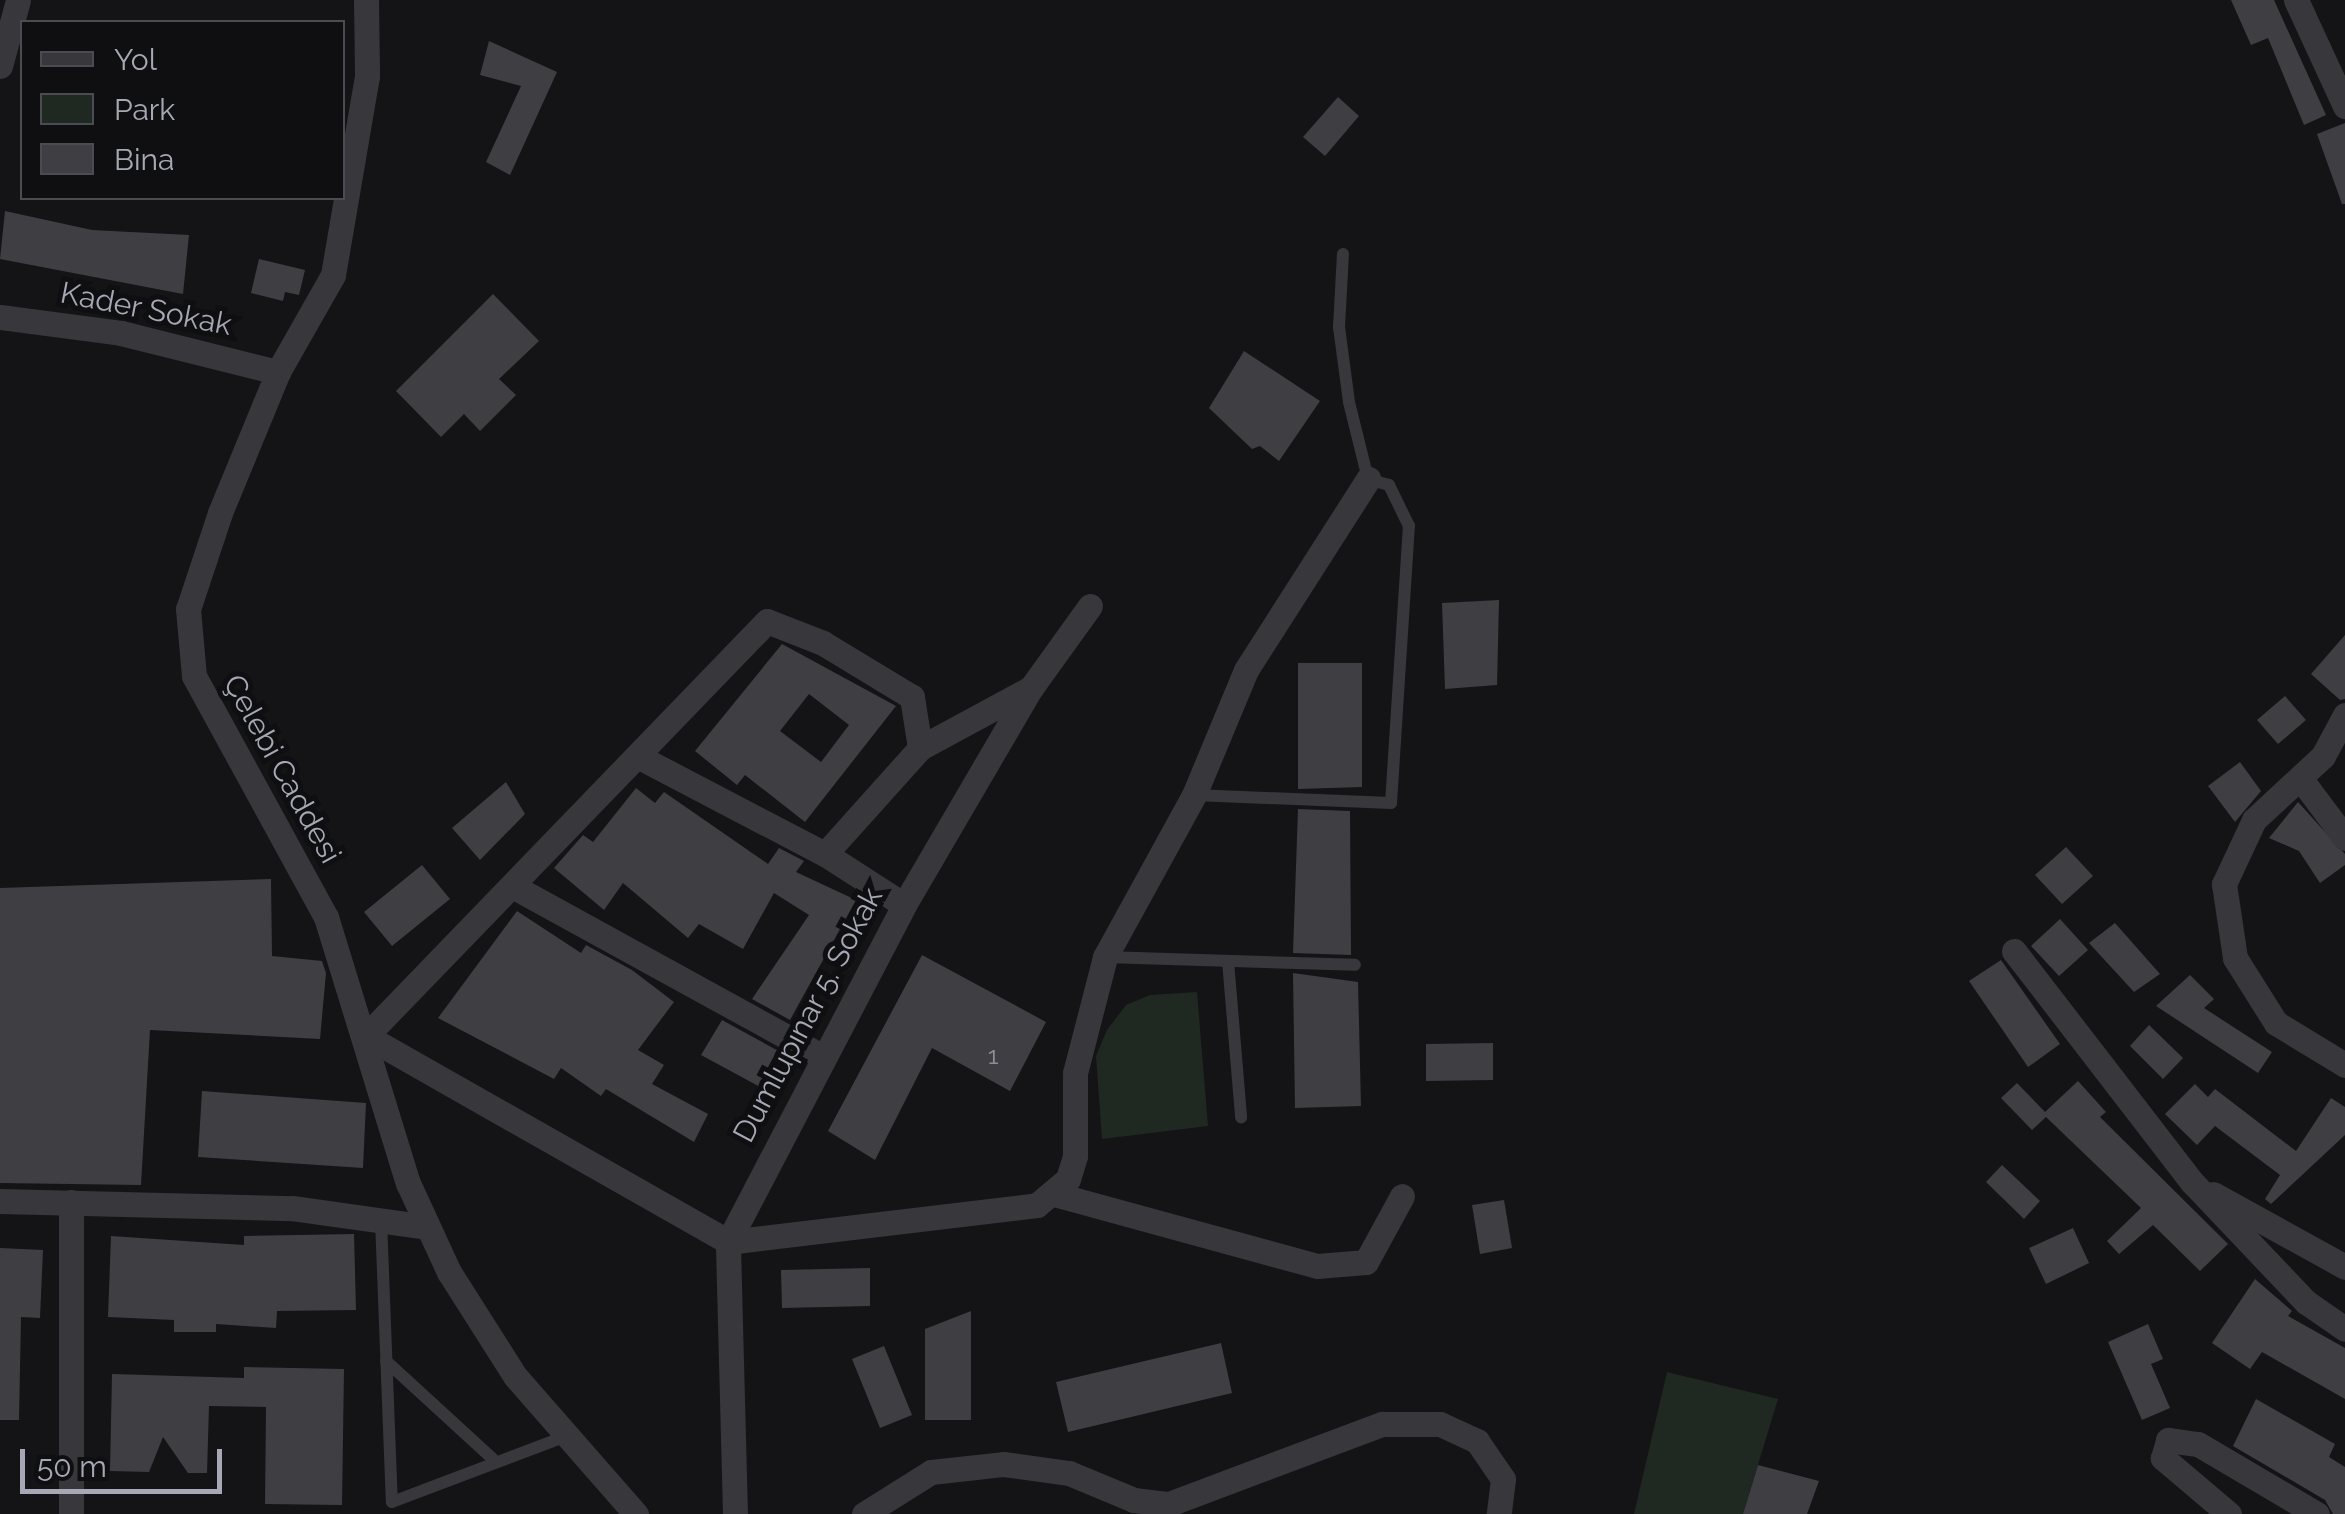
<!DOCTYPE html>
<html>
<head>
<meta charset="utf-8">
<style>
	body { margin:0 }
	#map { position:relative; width:2345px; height:1514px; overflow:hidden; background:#141416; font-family:Raleway,sans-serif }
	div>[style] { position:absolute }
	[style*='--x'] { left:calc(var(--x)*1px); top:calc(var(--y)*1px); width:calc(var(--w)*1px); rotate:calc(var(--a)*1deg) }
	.green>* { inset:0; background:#202822 }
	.building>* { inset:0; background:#3f3e43 }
	.lane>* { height:12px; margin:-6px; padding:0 6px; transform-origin:6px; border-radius:6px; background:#37373c }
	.street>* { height:25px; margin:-12.5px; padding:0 12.5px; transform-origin:12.5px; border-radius:12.5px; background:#37373c }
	span { translate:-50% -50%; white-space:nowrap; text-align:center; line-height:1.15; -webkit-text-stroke:10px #0f0f11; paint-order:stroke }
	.number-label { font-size:25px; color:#8c8e98 }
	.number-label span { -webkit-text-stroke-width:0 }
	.street-label { font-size:30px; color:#a6a8b5 }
	.legend { position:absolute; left:20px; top:20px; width:325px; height:180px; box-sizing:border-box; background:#0f0f11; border:2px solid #4b4c53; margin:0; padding:12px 18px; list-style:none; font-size:30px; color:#a6a8b5 }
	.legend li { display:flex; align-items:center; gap:20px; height:50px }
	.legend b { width:50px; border:2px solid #4b4c53 }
	.scale { position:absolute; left:20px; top:1449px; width:202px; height:45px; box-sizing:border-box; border:5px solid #a6a8b5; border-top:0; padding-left:12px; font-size:30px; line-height:35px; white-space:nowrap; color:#a6a8b5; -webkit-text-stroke:8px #0f0f11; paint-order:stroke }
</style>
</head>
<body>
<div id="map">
	<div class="green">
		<div style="clip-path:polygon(1197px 992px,1208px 1126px,1102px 1139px,1096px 1056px,1107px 1030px,1126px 1005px,1150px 995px)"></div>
		<div style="clip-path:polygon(1667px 1372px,1778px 1399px,1743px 1514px,1634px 1514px)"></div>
	</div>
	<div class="building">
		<div style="clip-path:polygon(2231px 0,2274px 0,2326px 115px,2304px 125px,2268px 38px,2251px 45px)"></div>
		<div style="clip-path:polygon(489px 41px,557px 72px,510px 175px,486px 162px,521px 86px,480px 75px)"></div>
		<div style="clip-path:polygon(1338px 97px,1359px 116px,1325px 156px,1303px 137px)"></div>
		<div style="clip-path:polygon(2345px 123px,2345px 204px,2342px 204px,2317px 134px)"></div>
		<div style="clip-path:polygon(5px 211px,92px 230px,189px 235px,183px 294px,0 259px)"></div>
		<div style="clip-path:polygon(259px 259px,305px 270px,299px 295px,285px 292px,283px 301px,251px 293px)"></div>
		<div style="clip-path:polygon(493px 294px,539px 341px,499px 379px,516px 395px,480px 431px,464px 414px,441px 437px,396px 391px)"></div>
		<div style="clip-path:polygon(1244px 351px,1320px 401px,1279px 461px,1260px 446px,1252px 449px,1209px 408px)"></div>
		<div style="clip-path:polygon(1499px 600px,1497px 685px,1445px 689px,1442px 603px)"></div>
		<div style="clip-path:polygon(2345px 635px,2345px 699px,2340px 700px,2311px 674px)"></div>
		<div style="clip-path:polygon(evenodd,782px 644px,896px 706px,805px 822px,745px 775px,737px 785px,695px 751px,782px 644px,809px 694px,849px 725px,821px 762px,780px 731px,809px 694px)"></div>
		<div style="clip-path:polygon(1298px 663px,1362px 663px,1362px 787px,1298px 789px)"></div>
		<div style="clip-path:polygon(2285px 696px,2306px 720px,2278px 744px,2257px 720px)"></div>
		<div style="clip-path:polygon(2240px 762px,2261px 791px,2235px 822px,2208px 786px)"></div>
		<div style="clip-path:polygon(506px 782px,525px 814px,480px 860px,452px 828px)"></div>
		<div style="clip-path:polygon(636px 788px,655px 803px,664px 792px,768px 864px,779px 848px,804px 861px,796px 872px,856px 900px,790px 1020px,752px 999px,809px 915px,774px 893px,743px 949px,699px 924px,688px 938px,623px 883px,604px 910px,554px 868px,583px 835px,593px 842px)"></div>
		<div style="clip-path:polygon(2298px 802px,2345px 854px,2345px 865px,2320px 883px,2299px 851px,2269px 838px)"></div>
		<div style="clip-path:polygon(1298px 809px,1350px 811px,1351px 955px,1293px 953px)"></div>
		<div style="clip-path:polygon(2066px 847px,2093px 876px,2062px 904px,2035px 875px)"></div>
		<div style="clip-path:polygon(422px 865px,450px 899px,392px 946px,364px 912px)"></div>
		<div style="clip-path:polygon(271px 879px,272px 956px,322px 961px,326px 973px,320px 1039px,150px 1030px,141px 1185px,0 1183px,0 888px)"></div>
		<div style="clip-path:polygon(517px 911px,581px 953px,586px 945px,632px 970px,674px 1002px,638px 1050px,664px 1065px,652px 1084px,708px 1114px,694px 1142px,606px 1089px,601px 1096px,561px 1068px,554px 1079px,438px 1018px)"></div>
		<div style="clip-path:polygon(2060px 919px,2088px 950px,2059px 976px,2031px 946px)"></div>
		<div style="clip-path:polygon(2115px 923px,2160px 974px,2134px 992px,2089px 943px)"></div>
		<div style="clip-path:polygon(922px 955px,1046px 1022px,1010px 1091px,932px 1048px,875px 1160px,828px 1131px)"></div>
		<div style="clip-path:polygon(2001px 960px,2060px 1044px,2028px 1067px,1969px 981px)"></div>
		<div style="clip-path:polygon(1293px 973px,1358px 982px,1361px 1106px,1295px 1108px)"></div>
		<div style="clip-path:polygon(2190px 975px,2214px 999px,2204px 1008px,2272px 1052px,2258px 1073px,2156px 1006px)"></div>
		<div style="clip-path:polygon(722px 1020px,782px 1053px,762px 1088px,701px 1055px)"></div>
		<div style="clip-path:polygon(2149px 1025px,2183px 1058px,2163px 1079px,2130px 1046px)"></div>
		<div style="clip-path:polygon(1493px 1043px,1493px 1080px,1426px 1081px,1426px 1044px)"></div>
		<div style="clip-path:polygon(2078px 1081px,2106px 1112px,2100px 1117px,2228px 1244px,2200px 1271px,2153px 1225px,2119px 1254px,2107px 1241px,2141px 1208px,2046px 1117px,2032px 1130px,2001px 1098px,2017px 1083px,2045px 1112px)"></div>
		<div style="clip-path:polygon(2195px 1084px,2208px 1097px,2215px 1089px,2296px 1151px,2331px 1098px,2345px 1107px,2345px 1135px,2271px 1204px,2265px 1199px,2280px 1175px,2215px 1126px,2197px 1145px,2165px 1114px)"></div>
		<div style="clip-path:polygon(202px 1091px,366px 1103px,363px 1168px,198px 1157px)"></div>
		<div style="clip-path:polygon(2002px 1165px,2040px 1201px,2024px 1219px,1986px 1182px)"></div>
		<div style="clip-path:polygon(1504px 1200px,1512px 1248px,1480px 1254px,1472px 1205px)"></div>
		<div style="clip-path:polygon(2073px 1228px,2089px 1263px,2046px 1284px,2029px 1248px)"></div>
		<div style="clip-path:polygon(354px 1234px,356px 1310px,277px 1311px,276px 1328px,216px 1324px,216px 1332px,174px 1332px,174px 1320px,108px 1317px,111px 1236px,244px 1245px,244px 1236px)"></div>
		<div style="clip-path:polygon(0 1248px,43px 1250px,40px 1318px,21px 1317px,19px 1420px,0 1420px)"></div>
		<div style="clip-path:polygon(870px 1268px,870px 1306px,782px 1308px,781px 1270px)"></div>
		<div style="clip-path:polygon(2255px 1279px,2292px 1311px,2288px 1316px,2345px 1348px,2345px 1399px,2262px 1352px,2250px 1369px,2212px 1343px)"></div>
		<div style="clip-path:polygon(971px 1311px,971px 1420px,925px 1420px,925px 1329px)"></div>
		<div style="clip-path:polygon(2148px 1324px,2163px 1359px,2151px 1364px,2170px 1408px,2142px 1420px,2108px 1342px)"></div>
		<div style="clip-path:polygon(1221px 1343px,1232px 1393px,1068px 1432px,1056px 1382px)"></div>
		<div style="clip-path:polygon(884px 1346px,912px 1415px,880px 1428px,852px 1359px)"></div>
		<div style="clip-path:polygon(244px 1367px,344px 1369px,342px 1505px,265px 1504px,266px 1407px,209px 1406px,207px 1473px,188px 1473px,163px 1437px,149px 1472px,110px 1471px,112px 1374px,244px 1378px)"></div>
		<div style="clip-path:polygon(2256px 1399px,2335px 1444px,2329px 1457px,2345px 1467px,2345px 1514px,2333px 1514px,2325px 1500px,2233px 1446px)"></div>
		<div style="clip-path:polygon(1758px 1465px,1819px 1481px,1807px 1514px,1743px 1514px)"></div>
	</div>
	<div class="lane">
		<div style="--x:1194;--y:795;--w:197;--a:2.3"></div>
		<div style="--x:1391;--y:803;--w:278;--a:-86.3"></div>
		<div style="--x:1409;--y:526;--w:46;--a:-116"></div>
		<div style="--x:1389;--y:485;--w:22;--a:-164"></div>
		<div style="--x:1368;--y:479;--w:79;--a:-103.9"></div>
		<div style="--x:1349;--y:402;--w:76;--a:-97.6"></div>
		<div style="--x:1339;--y:327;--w:73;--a:-86.9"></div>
		<div style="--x:1105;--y:957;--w:250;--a:1.8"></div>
		<div style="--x:1228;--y:961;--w:157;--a:85.2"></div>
		<div style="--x:381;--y:1220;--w:282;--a:87.8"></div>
		<div style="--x:392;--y:1502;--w:184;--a:-20.7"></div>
		<div style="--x:386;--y:1361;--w:145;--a:42.5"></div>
	</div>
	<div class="street">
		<div style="--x:366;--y:0;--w:76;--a:89.2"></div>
		<div style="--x:367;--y:76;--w:202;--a:99.7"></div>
		<div style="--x:333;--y:275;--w:112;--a:119.6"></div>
		<div style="--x:278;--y:372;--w:152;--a:112.4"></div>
		<div style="--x:220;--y:513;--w:101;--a:108.4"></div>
		<div style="--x:188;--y:609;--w:67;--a:84.9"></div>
		<div style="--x:194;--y:676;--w:275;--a:61.3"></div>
		<div style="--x:326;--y:917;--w:278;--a:72.9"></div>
		<div style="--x:408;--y:1183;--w:98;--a:65.3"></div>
		<div style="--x:449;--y:1272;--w:123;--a:57.6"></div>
		<div style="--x:515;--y:1376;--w:184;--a:48.8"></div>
		<div style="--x:2296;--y:0;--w:117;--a:65.2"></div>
		<div style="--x:0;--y:66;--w:68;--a:-74.7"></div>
		<div style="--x:0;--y:317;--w:122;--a:7.5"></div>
		<div style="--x:121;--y:333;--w:162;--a:14"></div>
		<div style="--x:2345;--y:715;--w:47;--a:118.2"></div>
		<div style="--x:2323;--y:756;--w:94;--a:137.2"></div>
		<div style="--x:2254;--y:820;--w:71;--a:115.1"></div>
		<div style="--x:2224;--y:884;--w:75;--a:81.5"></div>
		<div style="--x:2235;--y:958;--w:77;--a:57.8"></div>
		<div style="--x:2276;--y:1023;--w:81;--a:31.3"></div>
		<div style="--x:920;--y:748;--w:52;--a:-98.9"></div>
		<div style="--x:912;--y:697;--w:104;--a:-148.8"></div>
		<div style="--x:823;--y:643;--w:60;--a:-158.6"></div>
		<div style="--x:767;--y:621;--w:577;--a:134.02"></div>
		<div style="--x:366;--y:1036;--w:417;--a:29.6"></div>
		<div style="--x:728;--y:1242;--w:311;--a:-6.8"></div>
		<div style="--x:1037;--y:1205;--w:40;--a:-40"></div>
		<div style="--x:1068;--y:1179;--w:24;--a:-73"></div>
		<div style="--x:1075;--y:1156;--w:83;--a:-90"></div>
		<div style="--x:1075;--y:1073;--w:120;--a:-75.5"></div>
		<div style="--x:1105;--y:957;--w:185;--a:-61.2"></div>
		<div style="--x:1194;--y:795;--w:135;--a:-67.4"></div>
		<div style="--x:1246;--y:670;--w:227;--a:-57.4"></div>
		<div style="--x:641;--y:758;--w:208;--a:27.6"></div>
		<div style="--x:825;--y:854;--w:94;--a:32.8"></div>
		<div style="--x:2300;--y:778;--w:75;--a:53.1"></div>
		<div style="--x:825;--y:854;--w:142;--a:-48.1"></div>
		<div style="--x:920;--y:748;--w:126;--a:-28.4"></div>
		<div style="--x:516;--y:888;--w:347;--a:28.8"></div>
		<div style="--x:2014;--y:951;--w:292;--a:52.4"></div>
		<div style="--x:2192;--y:1182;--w:166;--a:46.5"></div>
		<div style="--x:2306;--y:1302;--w:47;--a:34.7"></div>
		<div style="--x:1054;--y:1194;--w:273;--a:15.3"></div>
		<div style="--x:1317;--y:1266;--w:49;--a:-4.7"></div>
		<div style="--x:1366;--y:1262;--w:75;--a:-61.4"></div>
		<div style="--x:2213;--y:1194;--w:151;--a:28.9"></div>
		<div style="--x:0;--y:1201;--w:292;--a:1.4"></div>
		<div style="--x:292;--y:1208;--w:136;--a:8"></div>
		<div style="--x:71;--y:1202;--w:312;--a:90"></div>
		<div style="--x:735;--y:1514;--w:272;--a:-91.5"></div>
		<div style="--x:728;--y:1242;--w:380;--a:-62.4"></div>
		<div style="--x:904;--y:905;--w:251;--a:-59.7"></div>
		<div style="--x:1031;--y:688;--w:101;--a:-54.3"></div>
		<div style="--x:864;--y:1514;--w:79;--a:-32.1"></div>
		<div style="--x:931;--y:1472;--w:72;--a:-6.3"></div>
		<div style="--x:1003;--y:1464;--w:67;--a:7.8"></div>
		<div style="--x:1069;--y:1473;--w:70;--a:22.6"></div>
		<div style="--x:1134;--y:1500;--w:35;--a:7"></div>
		<div style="--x:1169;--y:1504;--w:228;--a:-20.6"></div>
		<div style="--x:1382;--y:1424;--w:58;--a:0"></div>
		<div style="--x:1440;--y:1424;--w:41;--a:24.7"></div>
		<div style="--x:1477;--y:1441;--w:46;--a:55.6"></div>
		<div style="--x:1503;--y:1479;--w:35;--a:97"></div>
		<div style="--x:2229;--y:1514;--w:87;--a:-139.7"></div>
		<div style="--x:2163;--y:1458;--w:19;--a:-74"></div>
		<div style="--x:2168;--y:1440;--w:30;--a:8"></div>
		<div style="--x:2198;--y:1444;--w:138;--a:30.5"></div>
	</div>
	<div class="number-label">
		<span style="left:993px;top:1055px">1</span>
	</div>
	<div class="street-label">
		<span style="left:146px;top:309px;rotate:11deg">Kader Sokak</span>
		<span style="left:282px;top:769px;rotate:61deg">Çelebi Caddesi</span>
		<span style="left:808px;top:1015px;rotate:-62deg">Dumlupınar 5. Sokak</span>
	</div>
	<ul class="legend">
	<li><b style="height:12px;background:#37373c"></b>Yol</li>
	<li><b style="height:28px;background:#202822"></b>Park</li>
	<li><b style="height:28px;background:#3f3e43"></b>Bina</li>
	</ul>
	<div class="scale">50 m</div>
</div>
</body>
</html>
